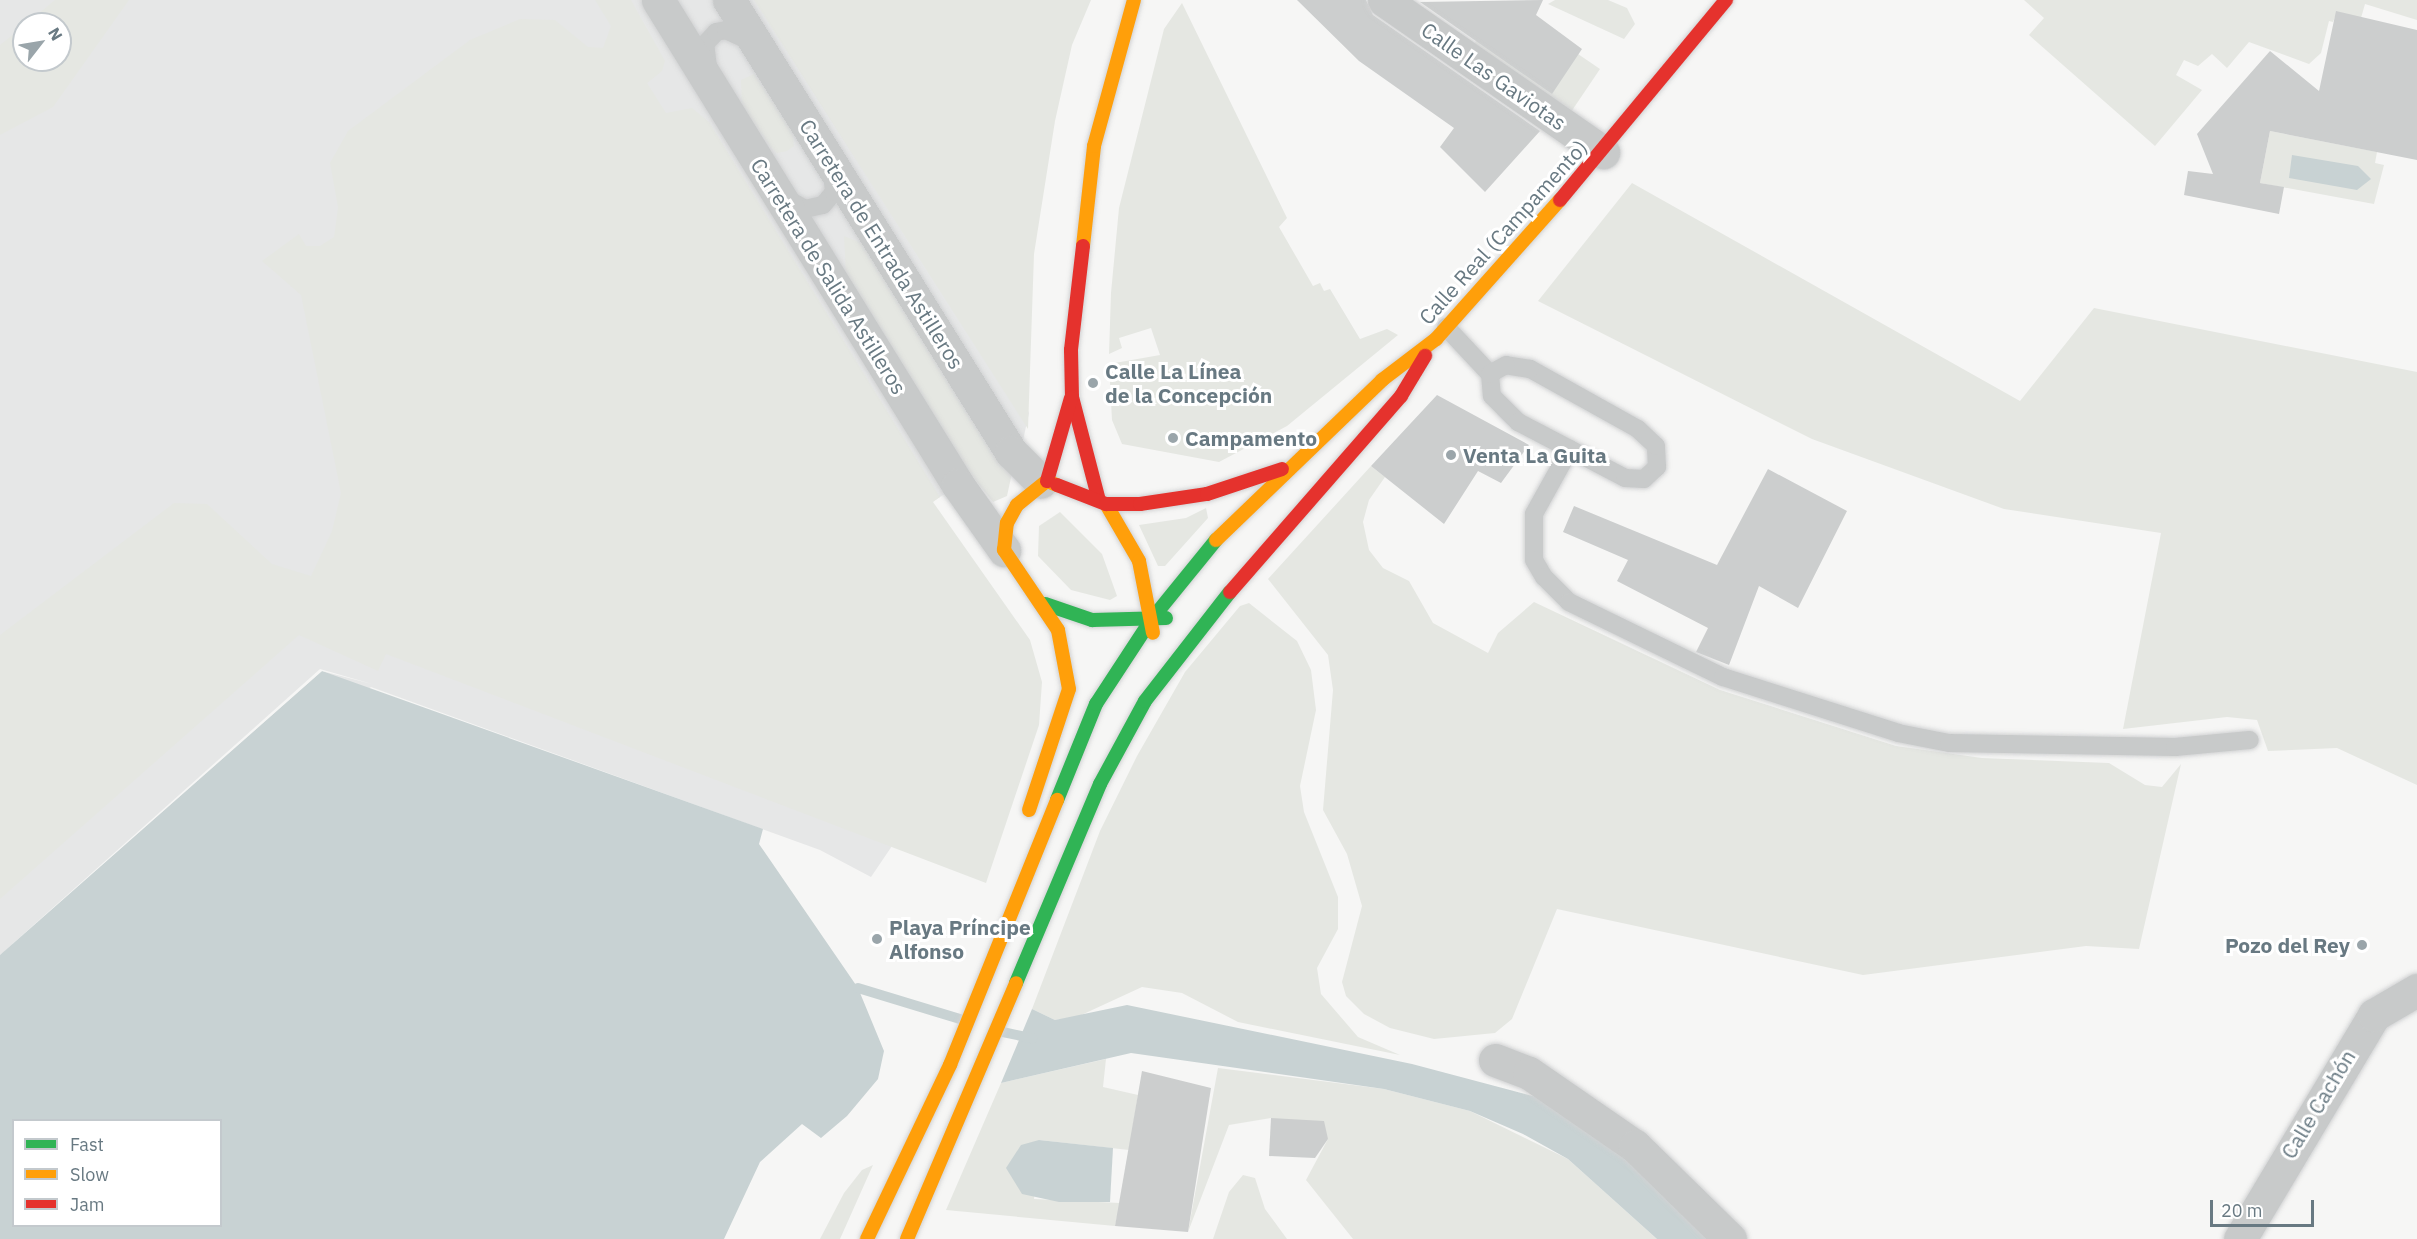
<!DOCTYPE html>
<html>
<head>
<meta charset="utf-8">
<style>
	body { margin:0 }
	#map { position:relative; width:2417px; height:1239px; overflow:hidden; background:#f6f6f5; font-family:"IBM Plex Sans",sans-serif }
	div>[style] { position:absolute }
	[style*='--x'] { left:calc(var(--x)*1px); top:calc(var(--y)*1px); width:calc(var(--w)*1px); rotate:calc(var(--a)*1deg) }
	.built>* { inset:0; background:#e6e7e7 }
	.green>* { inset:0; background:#e5e7e2 }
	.water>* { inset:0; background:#c8d2d3 }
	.pier>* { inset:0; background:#f6f6f5 }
	.stream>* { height:10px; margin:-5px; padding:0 5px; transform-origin:5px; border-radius:5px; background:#c8d2d3 }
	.building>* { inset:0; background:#cccece }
	.roads { filter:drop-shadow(0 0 2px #d1d2d3) drop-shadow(0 0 2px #d1d2d3) }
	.lane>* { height:18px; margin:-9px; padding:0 9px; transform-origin:9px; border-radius:9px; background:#c8caca }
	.street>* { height:33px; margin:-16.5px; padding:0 16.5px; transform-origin:16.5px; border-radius:16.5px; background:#c8caca }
	.fast>* { height:14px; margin:-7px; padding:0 7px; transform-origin:7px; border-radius:7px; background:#30b455 }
	.slow>* { height:14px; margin:-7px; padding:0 7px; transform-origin:7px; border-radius:7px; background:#ff9f0a }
	.jam>* { height:14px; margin:-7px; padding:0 7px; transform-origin:7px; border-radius:7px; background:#e5322d }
	.dots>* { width:16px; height:16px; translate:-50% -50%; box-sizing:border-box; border:3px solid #fff; border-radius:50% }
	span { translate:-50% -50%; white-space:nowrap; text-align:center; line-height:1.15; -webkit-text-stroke:6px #fff; paint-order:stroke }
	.street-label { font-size:21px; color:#687982 }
	.poi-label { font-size:21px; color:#687982; font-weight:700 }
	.left { translate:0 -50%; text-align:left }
	.right { translate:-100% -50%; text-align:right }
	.legend { position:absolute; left:12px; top:1119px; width:210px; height:108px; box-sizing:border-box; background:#fff; border:2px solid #c3c9cd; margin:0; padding:8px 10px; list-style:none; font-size:18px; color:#687982 }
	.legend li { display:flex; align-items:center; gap:12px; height:30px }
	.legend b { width:30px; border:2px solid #c3c9cd }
	.north { position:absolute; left:12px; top:12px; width:60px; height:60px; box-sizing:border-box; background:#fff; border:2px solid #c3c9cd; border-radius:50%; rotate:59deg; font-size:16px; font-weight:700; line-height:24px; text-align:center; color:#687982 }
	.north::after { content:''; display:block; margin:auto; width:21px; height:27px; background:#9aa5aa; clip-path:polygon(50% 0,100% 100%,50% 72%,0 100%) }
	.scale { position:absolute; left:2210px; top:1200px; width:104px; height:27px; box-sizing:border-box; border:3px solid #687982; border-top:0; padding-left:8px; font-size:18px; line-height:21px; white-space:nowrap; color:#687982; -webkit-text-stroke:4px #fff; paint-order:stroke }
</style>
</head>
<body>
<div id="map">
	<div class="built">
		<div style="clip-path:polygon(evenodd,0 0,826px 0,1029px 413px,1022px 445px,932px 502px,892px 846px,871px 877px,820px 850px,371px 687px,0 955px,0 0,24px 24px,60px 24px,60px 60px,24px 60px,24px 24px)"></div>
	</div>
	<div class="green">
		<div style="clip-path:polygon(55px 0,129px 0,53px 107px,0 135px,0 45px,24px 26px,24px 60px,60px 60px,60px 24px,26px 24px)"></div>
		<div style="clip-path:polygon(595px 0,631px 0,665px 61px,662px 71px,647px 83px,666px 113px,692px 108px,709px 122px,940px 497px,933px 502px,1030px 640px,1042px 682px,1039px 725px,986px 883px,386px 654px,378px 671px,299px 635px,0 899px,0 635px,174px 503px,207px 504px,272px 564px,311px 576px,332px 531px,341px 493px,301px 295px,262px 261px,299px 234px,306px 246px,320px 246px,334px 237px,338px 207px,330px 163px,348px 131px,470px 40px,520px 19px,555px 20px,588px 47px,603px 48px,611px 26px)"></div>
		<div style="clip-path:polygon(754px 0,1091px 0,1072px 45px,1055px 121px,1034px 254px,1028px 429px)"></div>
		<div style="clip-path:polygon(1555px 0,1608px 0,1627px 8px,1635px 24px,1624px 39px,1548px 4px)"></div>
		<div style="clip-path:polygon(2024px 0,2417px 0,2417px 20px,2365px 4px,2361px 18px,2337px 12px,2333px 22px,2329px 21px,2321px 53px,2309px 64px,2249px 42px,2227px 68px,2212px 54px,2198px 66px,2184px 60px,2176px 75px,2202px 90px,2155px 146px,2029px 35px,2044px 18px)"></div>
		<div style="clip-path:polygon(1182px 3px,1287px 218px,1279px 227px,1313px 286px,1320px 283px,1324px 291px,1330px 289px,1360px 339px,1387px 329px,1398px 335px,1287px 426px,1219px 462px,1122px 444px,1112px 420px,1109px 364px,1160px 355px,1151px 328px,1119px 338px,1122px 348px,1109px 354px,1111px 293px,1119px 208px,1164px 29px)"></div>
		<div style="clip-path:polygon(1489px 21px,1578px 54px,1600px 69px,1571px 112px,1474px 44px)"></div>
		<div style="clip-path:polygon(754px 74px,792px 129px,794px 146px,787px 151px,777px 153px,770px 146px,742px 106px,741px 80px)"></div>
		<div style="clip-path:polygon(2270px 131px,2377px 152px,2375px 163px,2384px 165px,2374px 204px,2260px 183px)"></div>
		<div style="clip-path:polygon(1632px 183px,2020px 401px,2094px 308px,2417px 372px,2417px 785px,2337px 748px,2268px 751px,2257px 720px,2227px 717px,2123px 729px,2161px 533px,2004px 509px,1812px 439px,1538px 301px)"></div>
		<div style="clip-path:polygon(844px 236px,868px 246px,1012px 473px,1007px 496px,993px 502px,972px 476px,846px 273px)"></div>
		<div style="clip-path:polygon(1371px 466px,1385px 477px,1369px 500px,1363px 522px,1369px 550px,1383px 568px,1409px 581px,1433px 623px,1488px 653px,1498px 633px,1534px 602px,1720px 690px,1896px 746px,1982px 758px,2109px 763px,2145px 785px,2162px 787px,2181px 764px,2139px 949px,2086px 946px,1863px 975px,1557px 909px,1512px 1019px,1495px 1033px,1434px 1039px,1390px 1028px,1364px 1014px,1346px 996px,1342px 982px,1362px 906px,1347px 854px,1323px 810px,1333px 690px,1328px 655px,1268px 579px)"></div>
		<div style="clip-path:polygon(1206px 508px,1208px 518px,1165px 566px,1158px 566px,1139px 525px,1186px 518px)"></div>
		<div style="clip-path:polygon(1060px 512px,1102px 554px,1117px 596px,1110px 600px,1071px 590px,1038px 556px,1039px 526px)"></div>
		<div style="clip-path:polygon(1249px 603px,1297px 641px,1311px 670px,1316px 710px,1300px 786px,1304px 812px,1338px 897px,1338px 929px,1317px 968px,1321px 994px,1358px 1037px,1400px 1055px,1238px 1022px,1182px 993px,1142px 987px,1077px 1017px,1055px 1020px,1032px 1009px,1100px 831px,1137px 756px,1185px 672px,1240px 606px)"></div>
		<div style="clip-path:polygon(1106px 1059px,1103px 1087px,1138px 1095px,1129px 1150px,1039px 1140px,1034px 1199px,1120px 1203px,1115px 1226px,946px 1210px,1001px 1083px)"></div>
		<div style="clip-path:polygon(1218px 1068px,1384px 1089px,1470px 1111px,1568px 1159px,1657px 1239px,1353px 1239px,1306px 1180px,1328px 1139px,1271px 1118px,1229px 1125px,1188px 1232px)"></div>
		<div style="clip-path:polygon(873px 1165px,840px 1239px,820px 1239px,844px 1193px,862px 1170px)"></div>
		<div style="clip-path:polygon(1243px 1175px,1255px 1178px,1265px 1209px,1287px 1239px,1213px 1239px,1229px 1192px)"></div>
	</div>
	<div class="water">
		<div style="clip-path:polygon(2292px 155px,2358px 166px,2371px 179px,2357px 190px,2289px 178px)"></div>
		<div style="clip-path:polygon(evenodd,322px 671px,763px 829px,759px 844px,858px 988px,884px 1051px,878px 1079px,847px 1116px,821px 1138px,802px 1124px,760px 1162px,724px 1239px,0 1239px,0 955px,322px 671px,14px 1120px,220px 1120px,220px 1226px,14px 1226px,14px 1120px)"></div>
		<div style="clip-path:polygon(1127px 1005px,1412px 1064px,1548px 1100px,1585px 1123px,1714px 1239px,1657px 1239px,1568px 1159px,1523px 1134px,1470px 1111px,1384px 1089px,1131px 1053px,1001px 1083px,1032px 1009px,1055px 1020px)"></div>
		<div style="clip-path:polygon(1039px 1140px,1113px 1148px,1110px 1202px,1059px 1202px,1022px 1194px,1006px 1168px,1021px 1145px)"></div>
	</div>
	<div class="pier">
		<div style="clip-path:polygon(320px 669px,372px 684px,322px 671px,0 955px)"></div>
	</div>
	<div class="stream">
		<div style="--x:858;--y:988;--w:110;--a:16.9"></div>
		<div style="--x:998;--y:1031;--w:35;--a:12"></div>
	</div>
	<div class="building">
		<div style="clip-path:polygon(1297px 0,1366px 0,1373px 15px,1540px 131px,1485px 192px,1440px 147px,1454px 128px,1359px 61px)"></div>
		<div style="clip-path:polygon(1543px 0,1536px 15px,1582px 49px,1552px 94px,1420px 2px)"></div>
		<div style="clip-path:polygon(2336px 11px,2417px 30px,2417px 160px,2270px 131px,2260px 183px,2284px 187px,2279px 214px,2184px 195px,2188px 171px,2213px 174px,2197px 134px,2270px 51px,2319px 91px)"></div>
		<div style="clip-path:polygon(1437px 395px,1529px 445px,1501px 483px,1478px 471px,1444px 524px,1371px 466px)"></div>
		<div style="clip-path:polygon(1768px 469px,1847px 511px,1798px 608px,1759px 586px,1729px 665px,1696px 652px,1708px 628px,1617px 581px,1628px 560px,1563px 532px,1574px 506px,1717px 565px)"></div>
		<div style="clip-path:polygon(1142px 1071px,1211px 1088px,1188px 1232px,1115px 1226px)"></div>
		<div style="clip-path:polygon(1271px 1118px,1324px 1121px,1328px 1139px,1315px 1158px,1269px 1156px)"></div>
	</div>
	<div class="roads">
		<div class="lane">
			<div style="--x:708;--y:67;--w:23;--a:-97"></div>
			<div style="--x:705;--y:44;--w:16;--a:-47"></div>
			<div style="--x:716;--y:32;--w:10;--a:-11"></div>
			<div style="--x:726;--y:30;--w:26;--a:25"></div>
			<div style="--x:786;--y:198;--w:22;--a:30"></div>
			<div style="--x:805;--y:209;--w:18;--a:-13"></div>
			<div style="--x:823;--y:205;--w:17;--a:-50"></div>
			<div style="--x:834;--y:192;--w:18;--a:-96"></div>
			<div style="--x:1446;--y:327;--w:64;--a:46.9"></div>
			<div style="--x:1490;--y:374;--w:22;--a:85"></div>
			<div style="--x:1492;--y:396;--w:37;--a:45"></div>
			<div style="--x:1518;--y:422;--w:121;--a:27.6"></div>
			<div style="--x:1625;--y:478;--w:19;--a:3"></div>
			<div style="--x:1644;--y:479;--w:18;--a:-43"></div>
			<div style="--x:1657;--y:467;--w:21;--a:-93"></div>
			<div style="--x:1656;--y:446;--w:25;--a:-137"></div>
			<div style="--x:1638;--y:429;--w:124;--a:-150.9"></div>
			<div style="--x:1530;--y:369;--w:24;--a:-171"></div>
			<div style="--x:1506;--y:365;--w:18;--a:151"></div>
			<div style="--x:1570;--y:449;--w:74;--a:119"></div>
			<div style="--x:1534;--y:514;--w:46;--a:90"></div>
			<div style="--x:1534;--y:560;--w:20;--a:60"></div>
			<div style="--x:1544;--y:577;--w:35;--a:45"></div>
			<div style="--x:1569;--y:602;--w:171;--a:26"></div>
			<div style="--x:1723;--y:677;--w:184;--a:17.7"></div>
			<div style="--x:1898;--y:733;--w:52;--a:11.1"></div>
			<div style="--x:1949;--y:743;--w:226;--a:1"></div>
			<div style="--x:2175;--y:747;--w:75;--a:-5.3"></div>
		</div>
		<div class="street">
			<div style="--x:658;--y:0;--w:570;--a:58.26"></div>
			<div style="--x:958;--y:485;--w:80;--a:54.7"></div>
			<div style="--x:729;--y:0;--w:533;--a:58.04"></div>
			<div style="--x:1011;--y:452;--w:42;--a:45"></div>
			<div style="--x:1384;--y:0;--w:267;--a:34.8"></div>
			<div style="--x:1495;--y:1060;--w:36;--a:21"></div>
			<div style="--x:1529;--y:1073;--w:129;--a:34.6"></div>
			<div style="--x:1635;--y:1146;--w:133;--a:44.4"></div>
			<div style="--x:2240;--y:1239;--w:261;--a:-59.1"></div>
			<div style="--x:2374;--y:1015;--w:50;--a:-30.2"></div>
		</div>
		<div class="fast">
			<div style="--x:1045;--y:604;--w:50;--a:18.8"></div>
			<div style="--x:1092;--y:620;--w:74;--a:-1.5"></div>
			<div style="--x:1057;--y:800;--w:104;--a:-67.9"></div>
			<div style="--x:1096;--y:704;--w:100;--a:-56.8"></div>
			<div style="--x:1151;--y:620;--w:103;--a:-50.9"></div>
			<div style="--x:1016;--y:983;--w:216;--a:-67.1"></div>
			<div style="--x:1100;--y:784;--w:94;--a:-61.5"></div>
			<div style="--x:1145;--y:701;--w:138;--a:-52.1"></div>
		</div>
		<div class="slow">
			<div style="--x:1083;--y:246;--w:101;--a:-83.7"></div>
			<div style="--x:1094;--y:146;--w:151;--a:-74.7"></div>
			<div style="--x:1106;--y:504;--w:66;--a:59.9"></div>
			<div style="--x:1139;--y:561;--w:73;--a:79"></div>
			<div style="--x:1216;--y:540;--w:231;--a:-43.9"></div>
			<div style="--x:1382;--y:380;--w:68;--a:-37.2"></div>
			<div style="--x:1436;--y:339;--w:186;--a:-48.3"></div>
			<div style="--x:1029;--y:810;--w:127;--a:-71.7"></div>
			<div style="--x:1069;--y:689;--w:60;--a:-100.6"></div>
			<div style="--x:1058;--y:630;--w:97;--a:-124"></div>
			<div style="--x:1004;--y:550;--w:27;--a:-84"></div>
			<div style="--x:1007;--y:523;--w:21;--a:-61"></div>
			<div style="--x:1017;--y:505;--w:38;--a:-39"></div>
			<div style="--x:1047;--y:481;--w:11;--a:22"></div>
			<div style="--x:867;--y:1239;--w:193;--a:-64.5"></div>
			<div style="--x:950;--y:1065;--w:286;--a:-68"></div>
			<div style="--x:907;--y:1239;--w:278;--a:-66.9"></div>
		</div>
		<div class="jam">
			<div style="--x:1560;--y:200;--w:260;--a:-50.3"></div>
			<div style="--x:1083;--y:246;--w:105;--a:96.6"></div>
			<div style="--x:1071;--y:350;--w:47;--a:88.8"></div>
			<div style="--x:1072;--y:397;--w:107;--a:75.4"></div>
			<div style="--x:1047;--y:481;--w:86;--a:-73.9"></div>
			<div style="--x:1057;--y:485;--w:53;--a:21.2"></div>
			<div style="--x:1106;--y:504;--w:34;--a:0"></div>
			<div style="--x:1140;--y:504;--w:68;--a:-8.5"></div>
			<div style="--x:1207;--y:494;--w:79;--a:-18.4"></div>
			<div style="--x:1230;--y:592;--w:260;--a:-48.9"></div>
			<div style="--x:1401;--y:396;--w:47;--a:-59"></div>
		</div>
	</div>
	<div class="dots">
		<div style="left:1093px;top:383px;background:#9aa5aa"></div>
		<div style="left:1173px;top:438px;background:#9aa5aa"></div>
		<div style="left:1451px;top:455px;background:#9aa5aa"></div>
		<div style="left:877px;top:939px;background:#9aa5aa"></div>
		<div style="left:2362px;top:945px;background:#9aa5aa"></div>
	</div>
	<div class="street-label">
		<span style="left:1494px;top:76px;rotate:35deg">Calle Las Gaviotas</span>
		<span style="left:1503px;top:232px;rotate:-48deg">Calle Real (Campamento)</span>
		<span style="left:882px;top:244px;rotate:58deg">Carretera de Entrada Astilleros</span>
		<span style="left:829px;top:276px;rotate:58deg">Carretera de Salida Astilleros</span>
		<span style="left:2318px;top:1104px;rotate:-59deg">Calle Cachón</span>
	</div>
	<div class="poi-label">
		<span class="left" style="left:1105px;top:383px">Calle La Línea<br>de la Concepción</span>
		<span class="left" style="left:1185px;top:438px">Campamento</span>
		<span class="left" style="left:1463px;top:455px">Venta La Guita</span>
		<span class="left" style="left:889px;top:939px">Playa Príncipe<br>Alfonso</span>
		<span class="right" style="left:2350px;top:945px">Pozo del Rey</span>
	</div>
	<ul class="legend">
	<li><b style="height:8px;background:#30b455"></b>Fast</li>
	<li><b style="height:8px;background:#ff9f0a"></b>Slow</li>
	<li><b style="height:8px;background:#e5322d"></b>Jam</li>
	</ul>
	<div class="north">N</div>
	<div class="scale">20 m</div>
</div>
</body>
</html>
